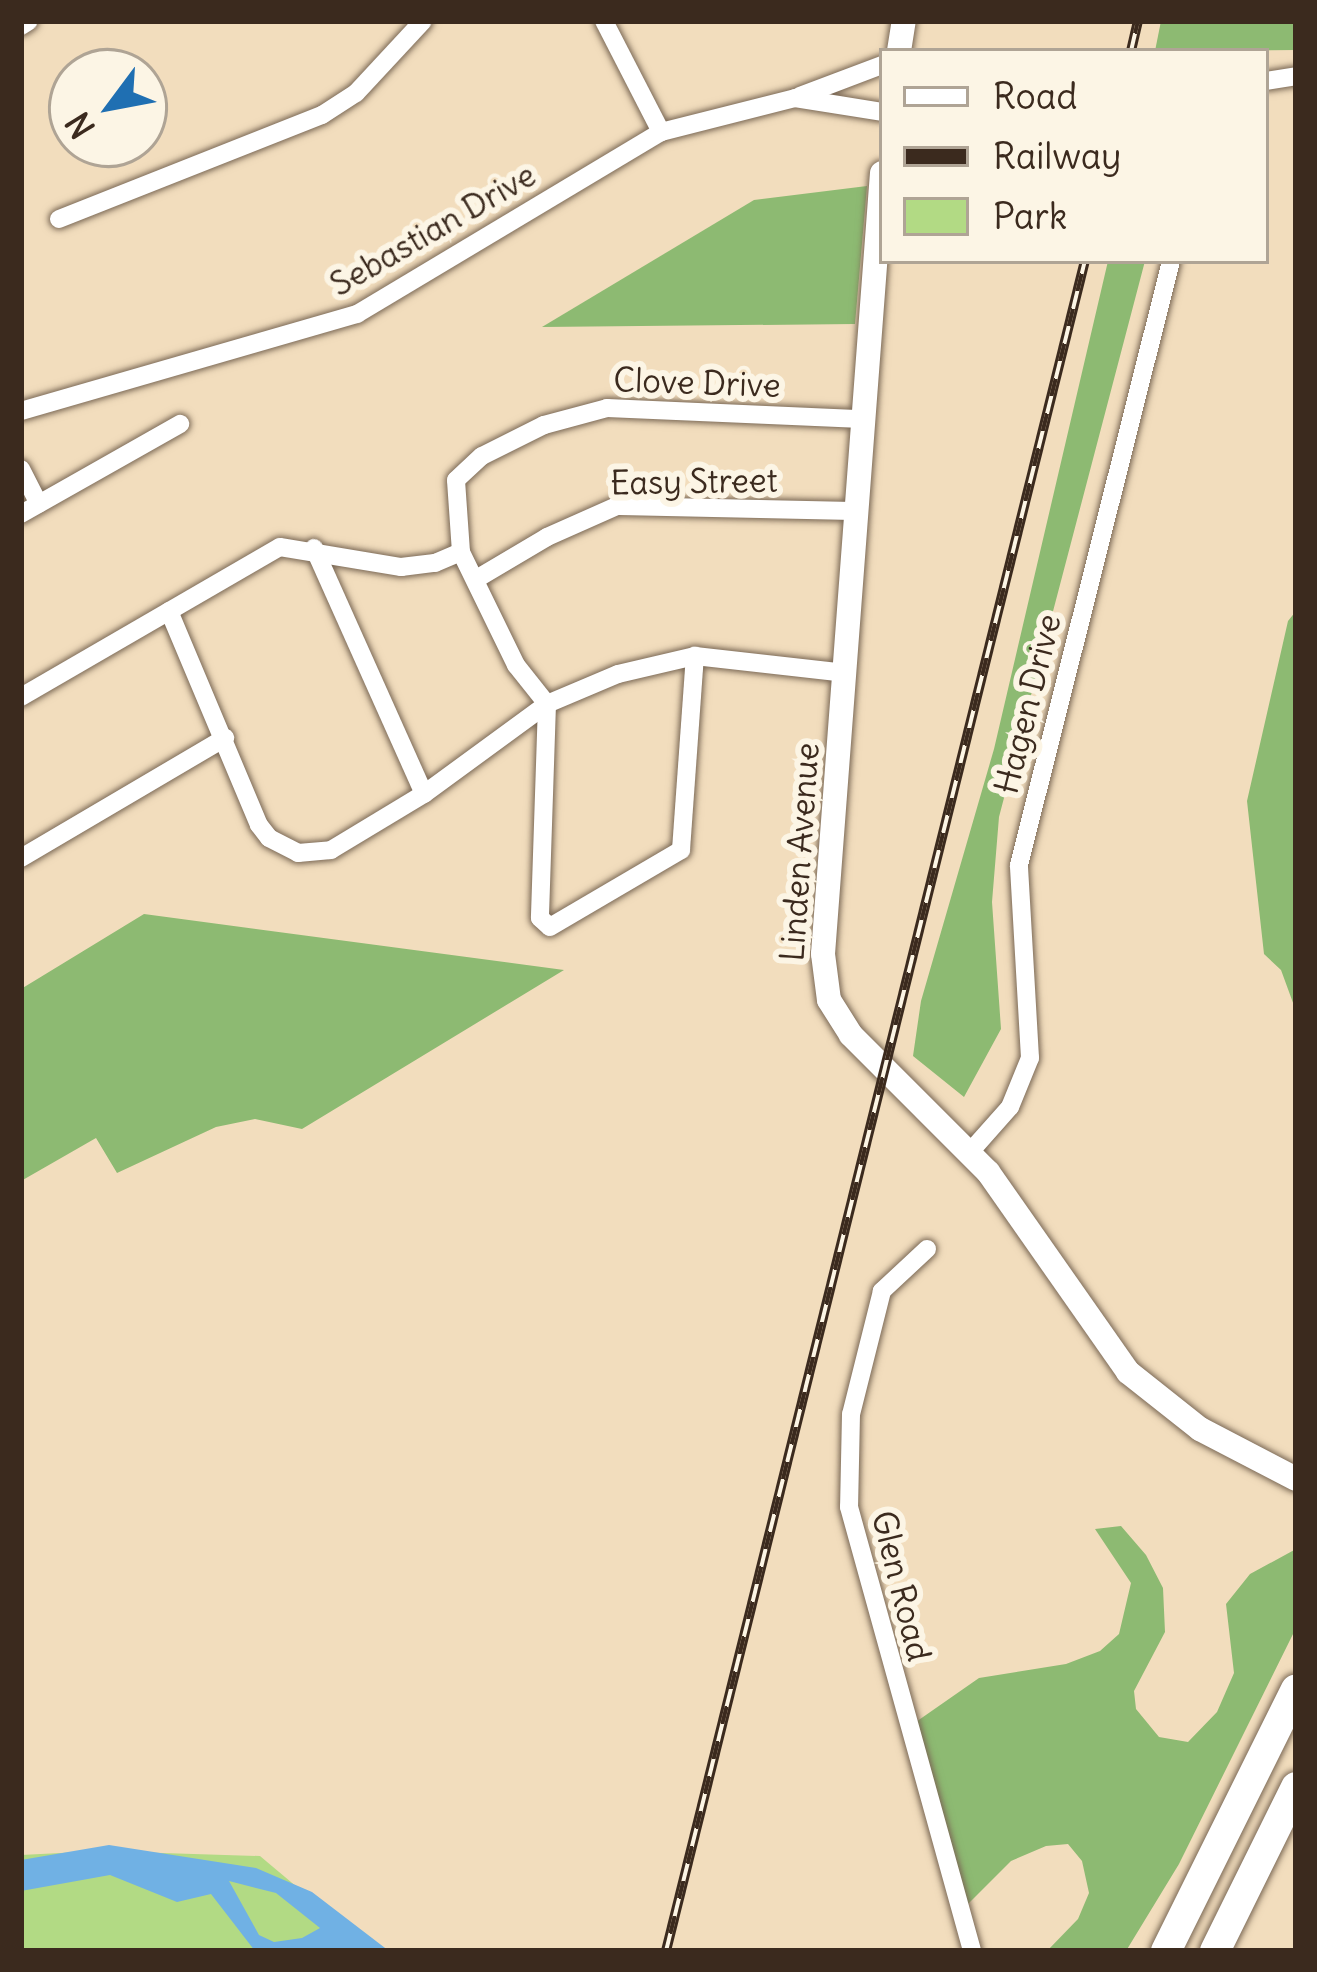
<!DOCTYPE html>
<html>
<head>
<meta charset="utf-8">
<style>
	body { margin:0 }
	#map { position:relative; width:1317px; height:1972px; overflow:hidden; background:#f2ddbd; font-family:Delius,sans-serif }
	div>[style] { position:absolute }
	[style*='--x'] { left:calc(var(--x)*1px); top:calc(var(--y)*1px); width:calc(var(--w)*1px); rotate:calc(var(--a)*1deg) }
	.green>* { inset:0; background:#b2da84 }
	.forest>* { inset:0; background:#8dba72 }
	.water>* { inset:0; background:#70b1e4 }
	.roads { filter:drop-shadow(0 0 3px #7b6956) drop-shadow(0 0 3px #7b6956) }
	.minor>* { height:18px; margin:-9px; padding:0 9px; transform-origin:9px; border-radius:9px; background:#fff }
	.tertiary>* { height:24px; margin:-12px; padding:0 12px; transform-origin:12px; border-radius:12px; background:#fff }
	.primary>* { height:30px; margin:-15px; padding:0 15px; transform-origin:15px; border-radius:15px; background:#fff }
	.rail>* { height:10px; margin-top:-5px; transform-origin:0; background:repeating-linear-gradient(90deg,#fcf5e5 0 18px,#3b2a1e 0 36px); box-sizing:border-box; border-block:3px solid #3b2a1e }
	span { translate:-50% -50%; white-space:nowrap; text-align:center; line-height:1.15; -webkit-text-stroke:12px #fcf5e5; paint-order:stroke }
	.street-label { font-size:33px; color:#3b2a1e }
	.frame { position:absolute; inset:0; border:24px solid #3b2a1e; pointer-events:none }
	.legend { position:absolute; left:879px; top:48px; width:390px; height:216px; box-sizing:border-box; background:#fcf5e5; border:3px solid #afa495; margin:0; padding:15px 21px; list-style:none; font-size:36px; color:#3b2a1e }
	.legend li { display:flex; align-items:center; gap:24px; height:60px }
	.legend b { width:60px; border:3px solid #afa495 }
	.north { position:absolute; left:48px; top:48px; width:120px; height:120px; box-sizing:border-box; background:#fcf5e5; border:3px solid #afa495; border-radius:50%; rotate:238deg; font-size:33px; font-weight:700; line-height:48px; text-align:center; color:#3b2a1e }
	.north::after { content:''; display:block; margin:auto; width:42px; height:54px; background:#1f6fb2; clip-path:polygon(50% 0,100% 100%,50% 72%,0 100%) }
</style>
</head>
<body>
<div id="map">
	<div class="green">
		<div style="clip-path:polygon(100px 1851px,260px 1856px,373px 1951px,21px 1951px,21px 1855px)"></div>
	</div>
	<div class="forest">
		<div style="clip-path:polygon(1161px 21px,1296px 21px,1296px 50px,1155px 51px)"></div>
		<div style="clip-path:polygon(867px 186px,855px 324px,542px 327px,754px 200px)"></div>
		<div style="clip-path:polygon(1108px 261px,1145px 261px,999px 817px,992px 902px,1001px 1029px,964px 1097px,913px 1056px,921px 1001px,994px 749px)"></div>
		<div style="clip-path:polygon(1296px 611px,1296px 1011px,1281px 970px,1264px 954px,1247px 801px,1288px 621px)"></div>
		<div style="clip-path:polygon(144px 914px,564px 970px,302px 1129px,255px 1119px,216px 1127px,117px 1173px,96px 1138px,21px 1181px,21px 989px)"></div>
		<div style="clip-path:polygon(1121px 1526px,1146px 1555px,1163px 1588px,1165px 1632px,1134px 1691px,1136px 1709px,1159px 1737px,1188px 1742px,1217px 1712px,1234px 1673px,1226px 1604px,1250px 1574px,1296px 1549px,1296px 1628px,1179px 1864px,1126px 1951px,1047px 1951px,1078px 1919px,1089px 1893px,1082px 1861px,1068px 1844px,1046px 1846px,1011px 1861px,966px 1906px,913px 1724px,979px 1678px,1066px 1664px,1100px 1651px,1119px 1634px,1131px 1583px,1095px 1529px)"></div>
	</div>
	<div class="water">
		<div style="clip-path:polygon(evenodd,109px 1845px,256px 1868px,312px 1892px,389px 1951px,255px 1951px,211px 1894px,177px 1902px,110px 1875px,21px 1891px,21px 1860px,109px 1845px,229px 1881px,276px 1893px,320px 1928px,302px 1938px,274px 1942px,259px 1935px,229px 1881px)"></div>
	</div>
	<div class="roads">
		<div class="minor">
			<div style="--x:604;--y:21;--w:125;--a:62.8"></div>
			<div style="--x:21;--y:26;--w:9;--a:-32"></div>
			<div style="--x:1266;--y:81;--w:30;--a:-9"></div>
			<div style="--x:800;--y:96;--w:88;--a:-20.7"></div>
			<div style="--x:59;--y:219;--w:283;--a:-21.6"></div>
			<div style="--x:322;--y:115;--w:40;--a:-32.9"></div>
			<div style="--x:356;--y:93;--w:98;--a:-47.1"></div>
			<div style="--x:21;--y:411;--w:350;--a:-16.1"></div>
			<div style="--x:357;--y:314;--w:354;--a:-30.9"></div>
			<div style="--x:661;--y:132;--w:138;--a:-14.2"></div>
			<div style="--x:795;--y:98;--w:88;--a:9.1"></div>
			<div style="--x:21;--y:469;--w:39;--a:63"></div>
			<div style="--x:21;--y:514;--w:183;--a:-29.5"></div>
			<div style="--x:314;--y:548;--w:269;--a:65.9"></div>
			<div style="--x:478;--y:578;--w:80;--a:-30.7"></div>
			<div style="--x:547;--y:537;--w:77;--a:-23.9"></div>
			<div style="--x:617;--y:506;--w:239;--a:1.2"></div>
			<div style="--x:169;--y:611;--w:232;--a:67.2"></div>
			<div style="--x:259;--y:825;--w:16;--a:52"></div>
			<div style="--x:269;--y:838;--w:33;--a:27"></div>
			<div style="--x:298;--y:853;--w:33;--a:-5"></div>
			<div style="--x:331;--y:850;--w:109;--a:-31.1"></div>
			<div style="--x:424;--y:794;--w:152;--a:-36.2"></div>
			<div style="--x:547;--y:704;--w:77;--a:-22.9"></div>
			<div style="--x:618;--y:674;--w:79;--a:-13.2"></div>
			<div style="--x:695;--y:656;--w:152;--a:6.4"></div>
			<div style="--x:21;--y:697;--w:299;--a:-30.1"></div>
			<div style="--x:280;--y:547;--w:123;--a:9.4"></div>
			<div style="--x:401;--y:567;--w:34;--a:-7"></div>
			<div style="--x:435;--y:563;--w:28;--a:-23"></div>
			<div style="--x:547;--y:704;--w:50;--a:-128.5"></div>
			<div style="--x:516;--y:665;--w:126;--a:-116"></div>
			<div style="--x:461;--y:552;--w:72;--a:-94"></div>
			<div style="--x:456;--y:480;--w:35;--a:-43"></div>
			<div style="--x:482;--y:456;--w:69;--a:-26.6"></div>
			<div style="--x:544;--y:425;--w:65;--a:-15.1"></div>
			<div style="--x:607;--y:408;--w:255;--a:2.5"></div>
			<div style="--x:547;--y:704;--w:214;--a:91.9"></div>
			<div style="--x:540;--y:918;--w:13;--a:42"></div>
			<div style="--x:550;--y:927;--w:152;--a:-30.4"></div>
			<div style="--x:681;--y:850;--w:195;--a:-85.9"></div>
			<div style="--x:21;--y:858;--w:237;--a:-30.5"></div>
			<div style="--x:970;--y:1152;--w:60;--a:-48.4"></div>
			<div style="--x:1010;--y:1107;--w:53;--a:-67.8"></div>
			<div style="--x:1030;--y:1058;--w:193;--a:-93.3"></div>
			<div style="--x:1019;--y:865;--w:623;--a:-75.87"></div>
			<div style="--x:927;--y:1249;--w:62;--a:137"></div>
			<div style="--x:882;--y:1291;--w:127;--a:104.1"></div>
			<div style="--x:851;--y:1414;--w:93;--a:91.2"></div>
			<div style="--x:849;--y:1507;--w:461;--a:74.5"></div>
		</div>
		<div class="tertiary">
			<div style="--x:899;--y:51;--w:30;--a:-81"></div>
			<div style="--x:882;--y:173;--w:783;--a:94.32"></div>
			<div style="--x:823;--y:954;--w:46;--a:82.6"></div>
			<div style="--x:829;--y:1000;--w:41;--a:57.8"></div>
			<div style="--x:851;--y:1035;--w:194;--a:45"></div>
			<div style="--x:988;--y:1172;--w:244;--a:55"></div>
			<div style="--x:1128;--y:1372;--w:92;--a:38.4"></div>
			<div style="--x:1200;--y:1429;--w:108;--a:27.5"></div>
		</div>
		<div class="primary">
			<div style="--x:1166;--y:1951;--w:292;--a:-63.6"></div>
			<div style="--x:1215;--y:1951;--w:183;--a:-63.7"></div>
		</div>
	</div>
	<div class="rail">
		<div style="--x:1131;--y:51;--w:31;--a:-77"></div>
		<div style="--x:666;--y:1951;--w:1741;--a:-76.08"></div>
	</div>
	<div class="street-label">
		<span style="left:433px;top:230px;rotate:-30deg">Sebastian Drive</span>
		<span style="left:697px;top:383px;rotate:2deg">Clove Drive</span>
		<span style="left:694px;top:482px;rotate:-1deg">Easy Street</span>
		<span style="left:1028px;top:704px;rotate:-76deg">Hagen Drive</span>
		<span style="left:800px;top:852px;rotate:-86deg">Linden Avenue</span>
		<span style="left:901px;top:1586px;rotate:76deg">Glen Road</span>
	</div>
	<div class="frame"></div>
	<ul class="legend">
	<li><b style="height:15px;background:#fff"></b>Road</li>
	<li><b style="height:15px;background:#3b2a1e"></b>Railway</li>
	<li><b style="height:33px;background:#b2da84"></b>Park</li>
	</ul>
	<div class="north">N</div>
</div>
</body>
</html>
